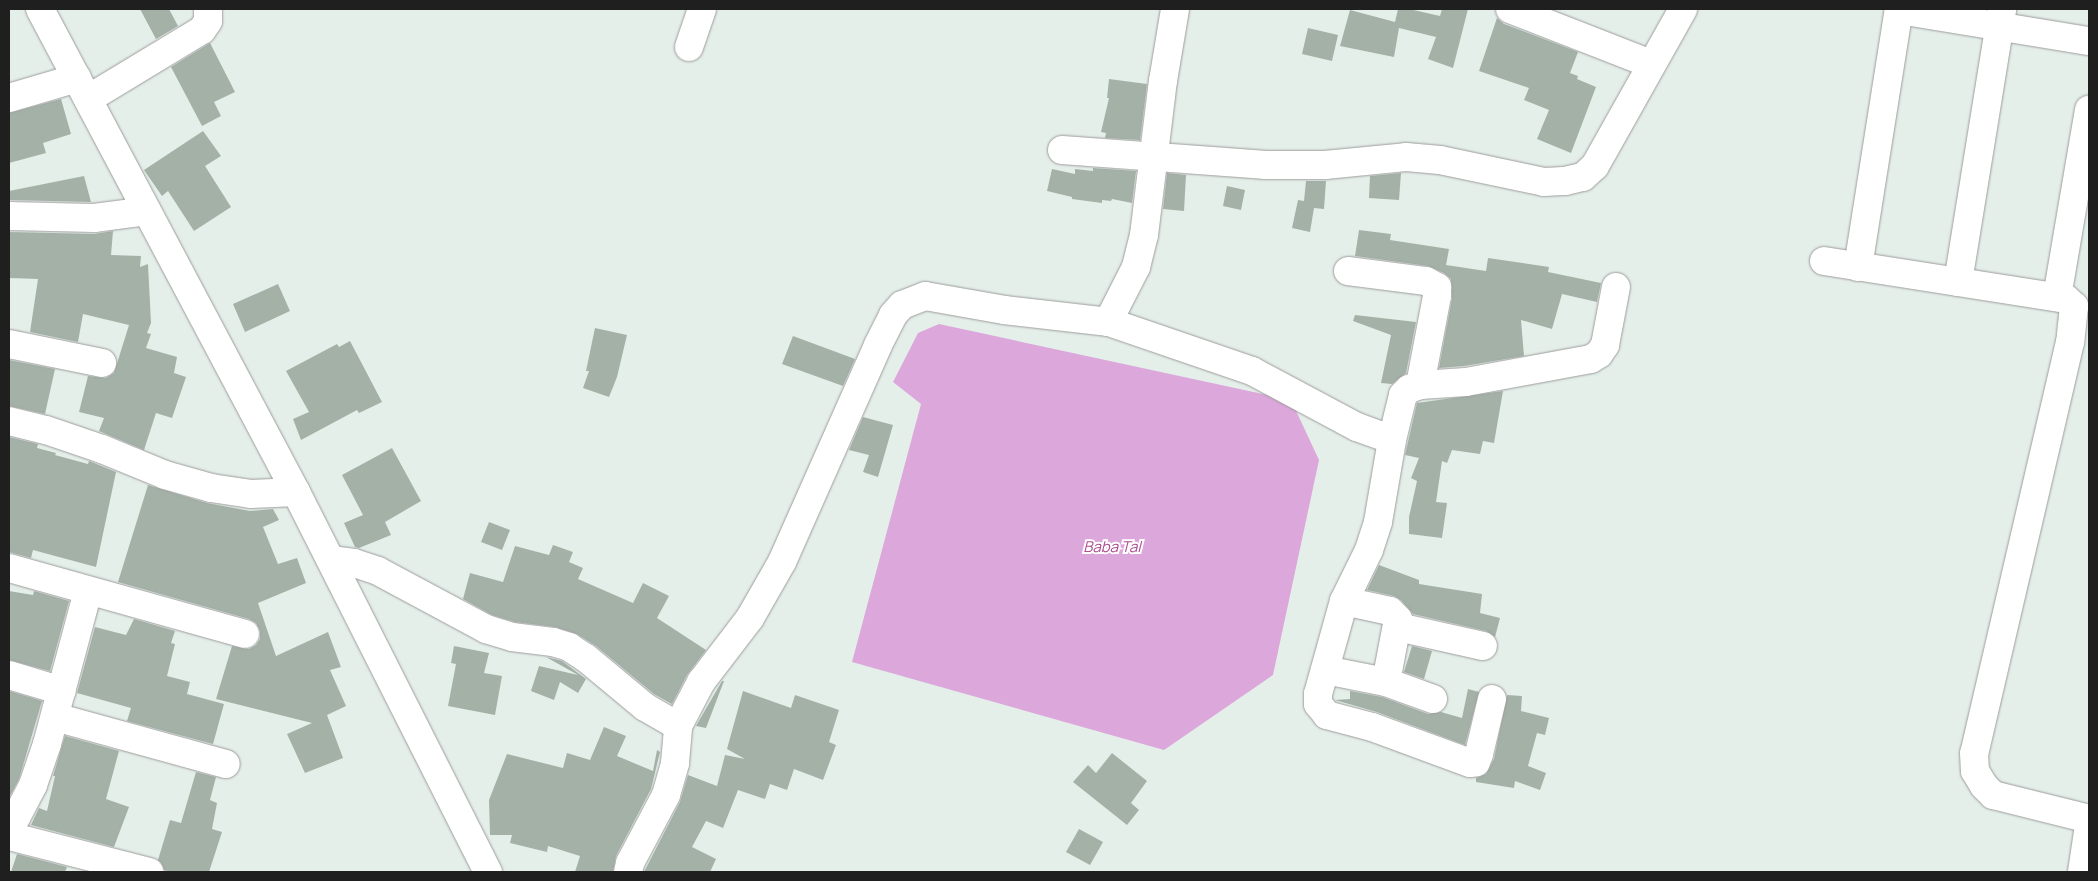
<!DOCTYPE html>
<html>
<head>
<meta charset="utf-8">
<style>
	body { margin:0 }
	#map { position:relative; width:2098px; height:881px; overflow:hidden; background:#e5efea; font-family:Manrope,sans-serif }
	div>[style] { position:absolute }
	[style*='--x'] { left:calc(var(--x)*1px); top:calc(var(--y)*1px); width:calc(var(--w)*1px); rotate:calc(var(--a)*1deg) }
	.water>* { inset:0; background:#dca7db }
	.building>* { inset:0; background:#a4b1a7 }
	.roads { filter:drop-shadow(0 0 1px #9c9c9c) drop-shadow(0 0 1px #9c9c9c) }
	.minor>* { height:28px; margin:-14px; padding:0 14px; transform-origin:14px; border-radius:14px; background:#fff }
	span { translate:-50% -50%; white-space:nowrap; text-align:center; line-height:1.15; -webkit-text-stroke:4px #fff; paint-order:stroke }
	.water-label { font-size:15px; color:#ac4d90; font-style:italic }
	.frame { position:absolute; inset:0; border:10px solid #1f1f1f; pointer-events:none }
</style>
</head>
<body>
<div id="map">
	<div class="water">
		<div style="clip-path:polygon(939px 324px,1291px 400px,1319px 460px,1273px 675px,1164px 750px,852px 662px,921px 404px,893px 382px,918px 333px)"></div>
	</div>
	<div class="building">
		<div style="clip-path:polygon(140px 9px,169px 9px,178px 26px,156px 39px)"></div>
		<div style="clip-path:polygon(1398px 9px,1409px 9px,1440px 16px,1442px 9px,1468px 9px,1453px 68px,1428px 59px,1436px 37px,1399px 28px,1394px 57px,1340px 46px,1350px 10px,1395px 22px)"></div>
		<div style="clip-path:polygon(1497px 18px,1504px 24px,1578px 52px,1570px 73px,1578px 76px,1577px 79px,1596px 87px,1571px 153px,1537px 139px,1549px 110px,1524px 100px,1529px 88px,1479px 71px)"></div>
		<div style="clip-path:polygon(1308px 28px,1338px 35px,1332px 61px,1302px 54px)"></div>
		<div style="clip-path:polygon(210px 43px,235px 92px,214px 102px,221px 116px,202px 126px,171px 67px)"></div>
		<div style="clip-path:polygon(1109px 79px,1147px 84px,1140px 140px,1105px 138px,1106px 133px,1101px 132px,1109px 98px,1107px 98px)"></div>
		<div style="clip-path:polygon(61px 99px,71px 134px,43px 143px,46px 153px,9px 163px,9px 113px)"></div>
		<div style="clip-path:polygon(203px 131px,221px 156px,205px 166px,231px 207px,194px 231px,168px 191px,162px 196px,144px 170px)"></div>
		<div style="clip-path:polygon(1093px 168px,1136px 171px,1132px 203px,1112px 199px,1111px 201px,1102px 200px,1102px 203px,1072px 199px,1072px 197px,1047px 191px,1052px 169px,1075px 174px,1075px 169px,1093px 171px)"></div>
		<div style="clip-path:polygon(1167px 173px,1186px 175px,1184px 211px,1163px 209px)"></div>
		<div style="clip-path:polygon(1401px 173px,1399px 200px,1369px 198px,1370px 176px)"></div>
		<div style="clip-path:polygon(84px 176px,91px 202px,9px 200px,9px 191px)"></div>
		<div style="clip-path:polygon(1306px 181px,1326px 181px,1324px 209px,1314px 208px,1310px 232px,1292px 228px,1298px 200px,1304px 201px)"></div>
		<div style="clip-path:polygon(1227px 186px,1245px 190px,1241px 210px,1223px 206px)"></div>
		<div style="clip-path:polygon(1359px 230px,1391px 234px,1390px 240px,1449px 249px,1446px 265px,1486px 271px,1488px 258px,1549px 267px,1548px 272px,1601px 283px,1597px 302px,1562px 294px,1552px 329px,1521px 320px,1524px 356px,1464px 366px,1439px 368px,1452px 299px,1451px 279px,1444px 273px,1428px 266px,1355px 256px)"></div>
		<div style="clip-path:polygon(113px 231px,111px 255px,141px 256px,140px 267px,148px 264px,151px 323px,147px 333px,151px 334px,146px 348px,177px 357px,174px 373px,186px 377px,172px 418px,156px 413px,144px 450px,99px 431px,104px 418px,79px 412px,88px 376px,106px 378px,114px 373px,129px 325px,83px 314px,78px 342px,30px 332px,38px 279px,9px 278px,9px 232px,94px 234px)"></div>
		<div style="clip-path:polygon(278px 284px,290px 311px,245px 332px,233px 304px)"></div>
		<div style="clip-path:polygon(1355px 315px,1416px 322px,1406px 373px,1392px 384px,1381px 383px,1391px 335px,1353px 321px)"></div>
		<div style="clip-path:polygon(595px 328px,627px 335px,617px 377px,609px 397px,583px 388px,589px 371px,586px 371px)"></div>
		<div style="clip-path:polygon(793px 336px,855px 359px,843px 386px,782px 364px)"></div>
		<div style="clip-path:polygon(350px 341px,382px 402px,359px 413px,357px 410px,301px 440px,293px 419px,309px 412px,286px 371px,337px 344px,339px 347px)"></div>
		<div style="clip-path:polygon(9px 360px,55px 369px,45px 414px,9px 406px)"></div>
		<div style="clip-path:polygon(1503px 391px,1494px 443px,1483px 441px,1480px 454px,1452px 450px,1447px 463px,1442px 461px,1436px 502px,1447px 503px,1442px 538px,1409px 534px,1409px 517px,1417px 481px,1411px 478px,1419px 458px,1405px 455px,1417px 403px)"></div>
		<div style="clip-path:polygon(863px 417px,893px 425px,878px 477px,863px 472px,869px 455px,849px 450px)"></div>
		<div style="clip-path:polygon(9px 437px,38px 444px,37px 448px,56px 453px,55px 455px,88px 464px,89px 461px,116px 472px,96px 567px,33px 550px,31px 558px,9px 552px)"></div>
		<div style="clip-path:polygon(392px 448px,421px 501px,385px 522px,391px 535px,359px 548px,355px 547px,344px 523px,363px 515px,342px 475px)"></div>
		<div style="clip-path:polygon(148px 485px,207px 503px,250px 511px,273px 509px,279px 520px,263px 527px,278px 564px,297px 558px,306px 583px,258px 603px,276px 656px,328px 632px,341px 667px,330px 670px,346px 706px,327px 715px,343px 758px,305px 773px,287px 734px,312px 723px,216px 699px,232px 646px,249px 649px,256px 645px,260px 639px,260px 631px,256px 623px,249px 619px,118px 582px)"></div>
		<div style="clip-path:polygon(489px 522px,510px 530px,502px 550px,481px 542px)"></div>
		<div style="clip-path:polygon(553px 545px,573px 552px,569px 562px,583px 568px,578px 579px,633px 603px,643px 583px,669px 596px,657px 618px,706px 650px,687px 675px,672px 704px,654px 694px,596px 646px,577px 634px,555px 627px,515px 622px,492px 615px,463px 599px,470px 573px,503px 582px,515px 546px,549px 555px)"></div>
		<div style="clip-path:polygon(1379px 565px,1419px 580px,1419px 584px,1482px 594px,1480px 613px,1500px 618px,1495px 637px,1486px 631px,1413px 614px,1401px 600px,1394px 596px,1367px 590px)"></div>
		<div style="clip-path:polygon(9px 591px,33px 595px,34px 591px,69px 601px,50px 671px,9px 660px)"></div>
		<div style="clip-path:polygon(134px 619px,175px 631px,171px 643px,175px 644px,167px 676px,190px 682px,187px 694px,224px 704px,213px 744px,127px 721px,131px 708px,77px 693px,95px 627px,126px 635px)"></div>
		<div style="clip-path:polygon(454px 646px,489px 653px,484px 673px,502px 676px,495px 715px,448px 706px,456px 664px,451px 663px)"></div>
		<div style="clip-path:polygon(1412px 646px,1432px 651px,1424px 679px,1404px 672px)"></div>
		<div style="clip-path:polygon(546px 657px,562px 661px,586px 679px,578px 693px,560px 682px,554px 700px,531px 691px,539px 666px,578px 675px)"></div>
		<div style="clip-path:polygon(722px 681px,724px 681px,706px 728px,696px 726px)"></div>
		<div style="clip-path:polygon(1468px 689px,1479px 692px,1465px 745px,1377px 712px,1335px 700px,1350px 699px,1350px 691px,1382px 697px,1428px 714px,1441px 712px,1462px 718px)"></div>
		<div style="clip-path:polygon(9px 691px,42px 701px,19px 779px,9px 798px)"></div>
		<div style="clip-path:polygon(743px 691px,791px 708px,795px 695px,839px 710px,829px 742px,836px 745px,823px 780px,794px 769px,787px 790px,770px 784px,765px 799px,738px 790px,723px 828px,706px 821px,692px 847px,716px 859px,710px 872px,644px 872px,680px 802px,688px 775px,717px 786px,725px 755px,745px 759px,727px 749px)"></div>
		<div style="clip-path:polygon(1507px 695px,1522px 696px,1521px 711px,1549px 718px,1545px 735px,1537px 733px,1528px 766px,1546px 773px,1540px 790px,1515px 781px,1514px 788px,1476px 782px,1476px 778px,1486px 774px,1494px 759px)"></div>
		<div style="clip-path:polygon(604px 727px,626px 736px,617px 756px,653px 771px,657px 750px,660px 752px,651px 789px,616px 856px,613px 872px,575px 872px,580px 856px,548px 846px,547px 852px,510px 843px,512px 835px,490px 835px,489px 800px,507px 754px,563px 768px,567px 753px,590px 760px)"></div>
		<div style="clip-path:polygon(65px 736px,119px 751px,106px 799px,129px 807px,114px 847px,31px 825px,39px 808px,47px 811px,55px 776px,53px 776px)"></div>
		<div style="clip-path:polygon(1112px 753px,1147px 781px,1131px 803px,1139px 810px,1127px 825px,1073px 782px,1088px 765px,1096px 773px)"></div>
		<div style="clip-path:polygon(196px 772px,216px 777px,210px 800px,217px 803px,212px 829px,222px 832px,209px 872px,170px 872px,164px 870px,158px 860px,170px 820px,181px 823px)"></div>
		<div style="clip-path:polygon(1079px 829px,1103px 842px,1090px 865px,1066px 852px)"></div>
		<div style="clip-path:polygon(17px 854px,67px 867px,65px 872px,11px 872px)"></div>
	</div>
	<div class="roads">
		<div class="minor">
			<div style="--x:40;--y:9;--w:547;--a:62.08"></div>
			<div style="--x:296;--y:492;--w:426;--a:63.2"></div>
			<div style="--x:1510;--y:9;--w:151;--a:21.3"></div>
			<div style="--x:1899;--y:10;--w:193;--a:9.3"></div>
			<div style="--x:689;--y:47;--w:40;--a:-71.1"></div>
			<div style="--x:9;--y:98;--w:71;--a:-16.4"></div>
			<div style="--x:88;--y:99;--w:133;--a:-31.2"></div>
			<div style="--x:202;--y:30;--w:11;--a:-56"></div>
			<div style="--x:208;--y:21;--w:12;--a:-90"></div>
			<div style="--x:1062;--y:150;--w:205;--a:4.2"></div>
			<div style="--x:1266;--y:165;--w:59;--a:0"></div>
			<div style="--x:1325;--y:165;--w:81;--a:-5.6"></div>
			<div style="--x:1406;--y:157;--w:34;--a:5"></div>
			<div style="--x:1440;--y:160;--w:106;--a:11.9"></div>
			<div style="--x:1544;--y:182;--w:21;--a:-3"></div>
			<div style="--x:1565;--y:181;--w:18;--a:-13"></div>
			<div style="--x:1583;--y:177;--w:16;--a:-43"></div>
			<div style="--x:1595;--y:166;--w:180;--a:-60.7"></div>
			<div style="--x:9;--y:216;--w:85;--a:1.3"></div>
			<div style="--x:94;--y:218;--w:53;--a:-7.5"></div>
			<div style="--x:1824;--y:261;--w:245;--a:8.9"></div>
			<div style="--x:2066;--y:299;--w:11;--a:41"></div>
			<div style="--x:2074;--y:306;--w:36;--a:96"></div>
			<div style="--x:2070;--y:342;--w:422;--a:103.1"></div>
			<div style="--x:1974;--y:753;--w:18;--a:87"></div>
			<div style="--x:1975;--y:771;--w:17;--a:59"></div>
			<div style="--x:1984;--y:786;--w:13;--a:45"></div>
			<div style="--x:1993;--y:795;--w:99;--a:14"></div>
			<div style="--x:1858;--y:267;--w:261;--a:-81"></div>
			<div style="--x:1348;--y:271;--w:79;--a:7.3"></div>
			<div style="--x:1426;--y:281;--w:13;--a:29"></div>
			<div style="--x:1437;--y:287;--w:9;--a:90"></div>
			<div style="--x:1437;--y:296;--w:91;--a:100.8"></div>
			<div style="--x:1958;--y:282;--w:277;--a:-80.8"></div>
			<div style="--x:2057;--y:297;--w:190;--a:-80.3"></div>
			<div style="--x:1108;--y:322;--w:62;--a:-63"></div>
			<div style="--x:1136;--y:267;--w:33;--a:-76"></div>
			<div style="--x:1144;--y:235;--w:155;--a:-83"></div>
			<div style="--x:1163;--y:81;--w:73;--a:-80.5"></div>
			<div style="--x:9;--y:344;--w:95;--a:11.5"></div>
			<div style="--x:9;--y:421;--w:38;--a:14"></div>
			<div style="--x:46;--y:430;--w:59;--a:18.7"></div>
			<div style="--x:102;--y:449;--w:68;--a:22.4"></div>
			<div style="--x:165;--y:475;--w:48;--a:15.8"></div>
			<div style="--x:211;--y:488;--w:40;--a:8.5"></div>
			<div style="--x:251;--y:494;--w:45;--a:-2.5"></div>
			<div style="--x:331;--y:560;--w:23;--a:7"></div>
			<div style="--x:354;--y:563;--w:25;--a:18"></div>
			<div style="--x:378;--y:571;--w:123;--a:28.2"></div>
			<div style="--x:486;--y:629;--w:27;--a:17"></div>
			<div style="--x:512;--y:637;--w:41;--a:7"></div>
			<div style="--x:553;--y:642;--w:17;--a:17"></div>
			<div style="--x:569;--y:647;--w:20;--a:33"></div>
			<div style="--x:586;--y:658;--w:77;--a:39.7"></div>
			<div style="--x:645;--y:707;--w:38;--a:30"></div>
			<div style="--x:9;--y:568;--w:245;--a:15.6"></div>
			<div style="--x:1344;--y:601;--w:47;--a:12.3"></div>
			<div style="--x:1390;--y:611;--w:11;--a:45"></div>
			<div style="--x:1398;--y:619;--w:64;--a:100.8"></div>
			<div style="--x:1398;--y:627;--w:87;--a:12.6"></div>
			<div style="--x:1325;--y:670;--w:62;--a:11.1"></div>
			<div style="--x:1386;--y:682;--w:50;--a:19.9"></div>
			<div style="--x:9;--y:675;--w:55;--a:16.8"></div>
			<div style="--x:1492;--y:699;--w:57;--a:103.3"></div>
			<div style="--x:1479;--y:754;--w:9;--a:111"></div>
			<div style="--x:1476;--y:762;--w:6;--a:171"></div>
			<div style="--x:1470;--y:763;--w:104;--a:-159.8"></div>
			<div style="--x:1372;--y:727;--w:47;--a:-165.1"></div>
			<div style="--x:1327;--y:715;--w:14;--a:-129"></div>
			<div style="--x:1318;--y:704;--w:10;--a:-90"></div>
			<div style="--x:1318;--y:694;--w:97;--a:-74.4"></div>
			<div style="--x:1344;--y:601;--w:57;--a:-63.9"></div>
			<div style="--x:1369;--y:550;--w:29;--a:-72"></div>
			<div style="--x:1378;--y:522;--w:83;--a:-80.3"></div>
			<div style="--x:1392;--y:440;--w:46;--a:-76.3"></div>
			<div style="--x:1403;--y:395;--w:8;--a:-45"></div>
			<div style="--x:1409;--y:389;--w:12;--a:-20"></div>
			<div style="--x:1420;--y:385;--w:46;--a:-3.7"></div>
			<div style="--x:1466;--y:382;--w:127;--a:-10.4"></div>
			<div style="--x:1591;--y:359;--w:9;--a:-32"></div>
			<div style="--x:1599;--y:354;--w:11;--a:-56"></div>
			<div style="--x:1605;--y:345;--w:59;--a:-79.3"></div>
			<div style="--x:55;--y:717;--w:177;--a:15.4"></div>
			<div style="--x:9;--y:831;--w:52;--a:-62.4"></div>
			<div style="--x:33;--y:785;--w:43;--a:-71.1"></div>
			<div style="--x:47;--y:744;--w:158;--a:-75"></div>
			<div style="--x:9;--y:836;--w:145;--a:14.4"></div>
			<div style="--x:628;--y:872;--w:9;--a:-77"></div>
			<div style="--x:630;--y:863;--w:77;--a:-62.1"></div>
			<div style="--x:666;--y:795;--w:33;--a:-74"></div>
			<div style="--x:675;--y:763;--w:37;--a:-85"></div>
			<div style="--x:678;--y:726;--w:50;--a:-62.4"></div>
			<div style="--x:701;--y:682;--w:81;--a:-52.6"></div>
			<div style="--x:750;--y:618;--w:64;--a:-60.3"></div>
			<div style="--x:782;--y:562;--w:237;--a:-66.1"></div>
			<div style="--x:878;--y:345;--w:34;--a:-63"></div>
			<div style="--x:893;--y:315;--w:13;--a:-48"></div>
			<div style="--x:902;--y:305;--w:25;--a:-21"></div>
			<div style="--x:925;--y:296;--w:80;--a:10"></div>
			<div style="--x:1004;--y:310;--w:106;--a:6.5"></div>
			<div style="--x:1109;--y:322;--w:151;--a:18.9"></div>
			<div style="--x:1252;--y:371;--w:119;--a:28.1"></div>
			<div style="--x:1357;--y:427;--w:37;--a:20"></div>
			<div style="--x:2082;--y:872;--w:48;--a:-81.5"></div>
		</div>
	</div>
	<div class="water-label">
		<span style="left:1112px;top:547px">Baba Tal</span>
	</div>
	<div class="frame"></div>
</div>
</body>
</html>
